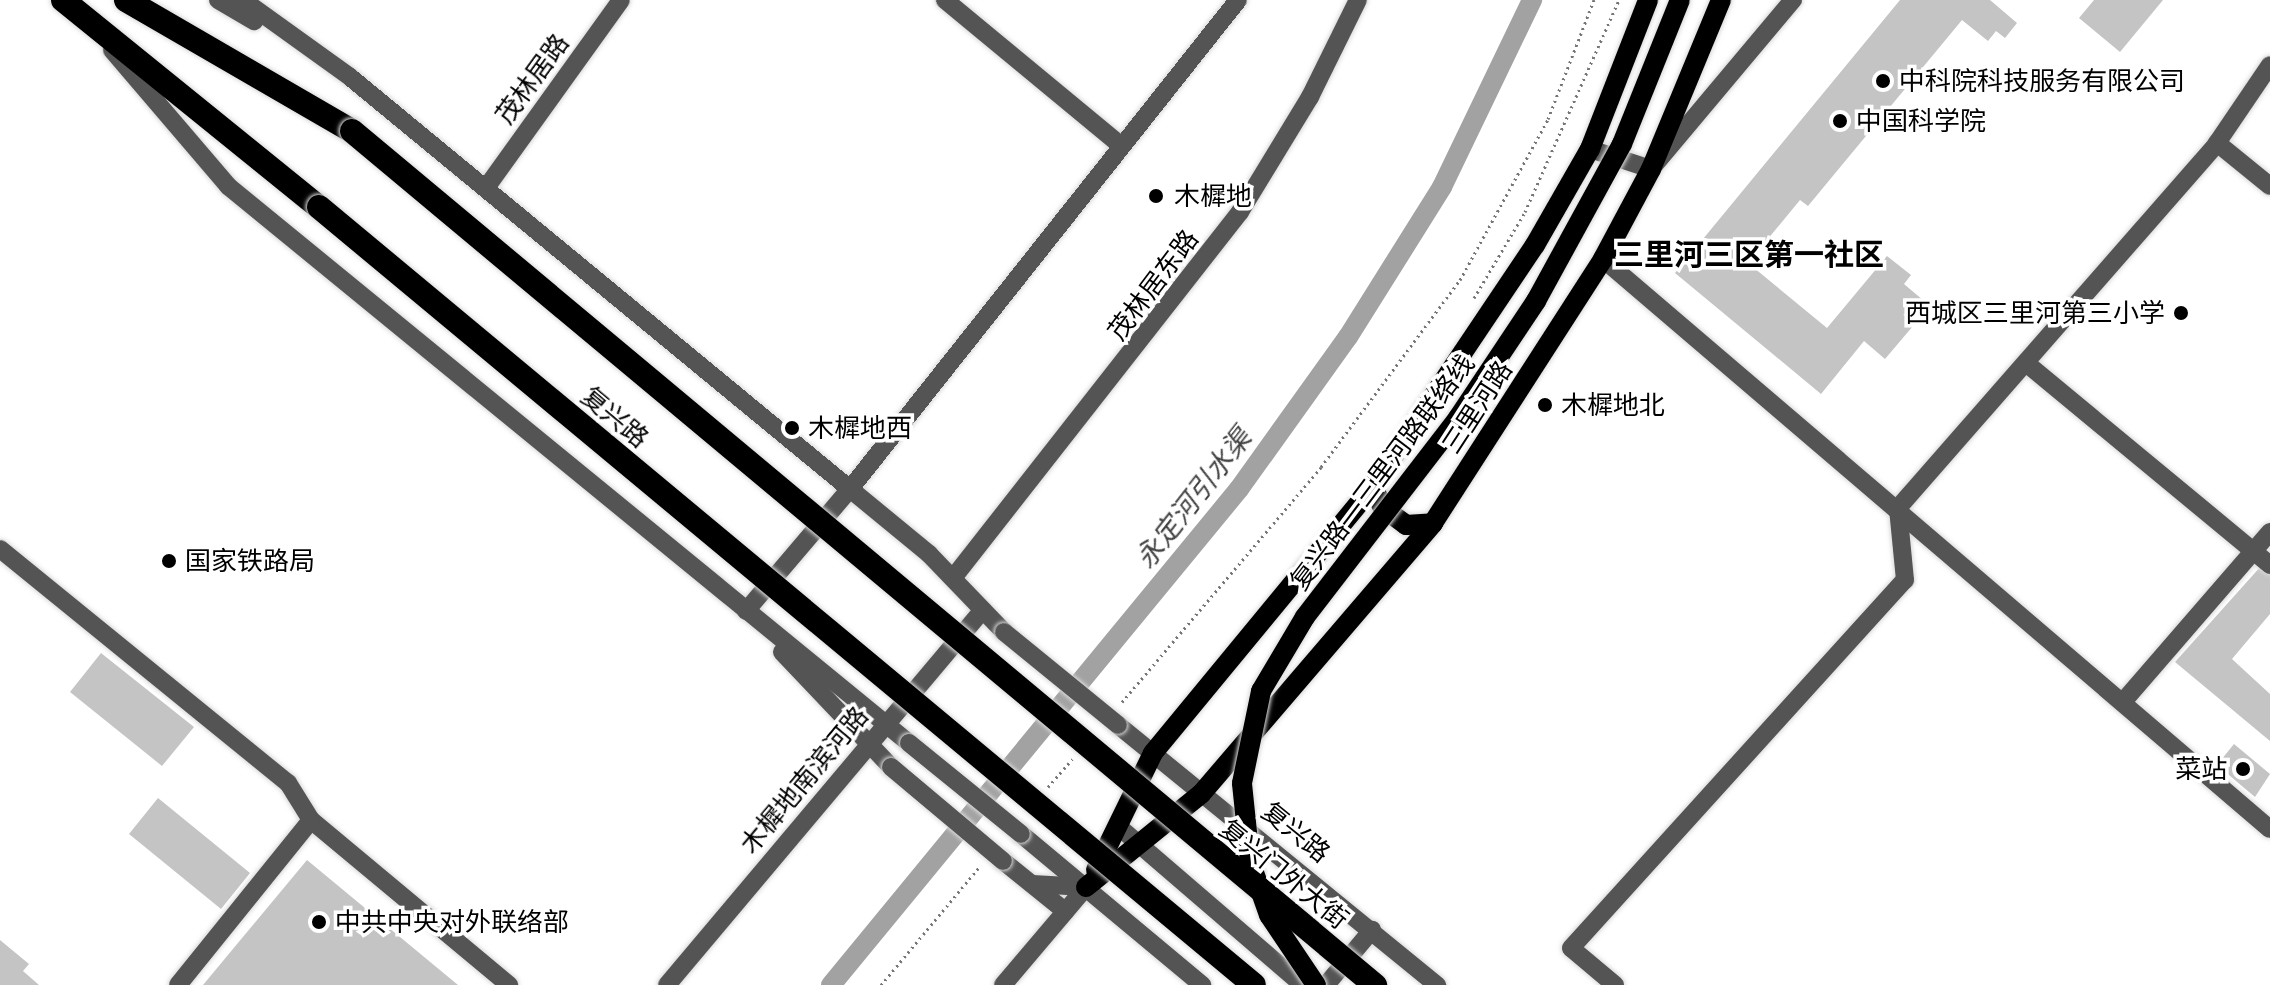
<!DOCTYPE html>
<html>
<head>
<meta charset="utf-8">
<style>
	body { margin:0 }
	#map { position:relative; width:2270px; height:985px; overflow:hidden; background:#fff; font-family:Inter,"Noto Sans SC",sans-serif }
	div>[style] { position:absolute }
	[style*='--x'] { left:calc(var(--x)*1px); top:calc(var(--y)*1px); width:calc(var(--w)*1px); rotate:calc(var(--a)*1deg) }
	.canal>* { height:20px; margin:-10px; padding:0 10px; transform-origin:10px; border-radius:10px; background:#a2a2a2 }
	.building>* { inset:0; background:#c4c4c4 }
	.path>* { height:3px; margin-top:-1.5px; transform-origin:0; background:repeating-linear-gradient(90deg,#767676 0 2px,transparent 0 6px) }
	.roads { filter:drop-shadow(0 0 2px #dbdbdb) drop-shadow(0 0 2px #dbdbdb) }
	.minor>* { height:18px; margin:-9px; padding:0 9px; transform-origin:9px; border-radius:9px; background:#545454 }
	.major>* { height:20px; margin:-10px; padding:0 10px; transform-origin:10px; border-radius:10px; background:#000 }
	.highway>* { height:24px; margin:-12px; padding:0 12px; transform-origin:12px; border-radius:12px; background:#000 }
	.bridges { filter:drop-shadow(0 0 2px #dbdbdb) drop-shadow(0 0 2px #dbdbdb) }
	.minor-bridge>* { height:18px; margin:-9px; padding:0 9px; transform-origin:9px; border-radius:9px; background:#545454 }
	.major-bridge>* { height:20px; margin:-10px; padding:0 10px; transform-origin:10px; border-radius:10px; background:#000 }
	.highway-bridge>* { height:24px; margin:-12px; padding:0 12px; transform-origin:12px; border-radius:12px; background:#000 }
	.dots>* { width:22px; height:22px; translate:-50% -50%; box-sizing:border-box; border:4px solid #fff; border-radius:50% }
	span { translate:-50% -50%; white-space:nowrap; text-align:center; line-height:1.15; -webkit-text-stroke:7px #fff; paint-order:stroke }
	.street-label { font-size:26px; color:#000 }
	.poi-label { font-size:26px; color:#000 }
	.left { translate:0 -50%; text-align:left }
	.right { translate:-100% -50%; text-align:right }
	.water-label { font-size:28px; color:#434343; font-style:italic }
	.quarter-label { font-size:30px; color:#000; font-weight:700 }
</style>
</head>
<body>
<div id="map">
	<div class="canal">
		<div style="--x:831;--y:985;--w:642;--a:-50.56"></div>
		<div style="--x:1239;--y:489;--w:187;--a:-54.4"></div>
		<div style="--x:1348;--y:337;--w:177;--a:-57.9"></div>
		<div style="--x:1442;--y:187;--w:208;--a:-64.3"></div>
	</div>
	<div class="building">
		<div style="clip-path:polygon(1900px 0,1990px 0,2017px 23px,2005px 38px,1996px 31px,1988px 41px,1962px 20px,1808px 206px,1800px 200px,1748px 263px,1827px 328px,1887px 256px,1911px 275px,1904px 284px,1930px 306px,1885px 359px,1864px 341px,1821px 394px,1675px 273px)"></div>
		<div style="clip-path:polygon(2094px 0,2163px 0,2120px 52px,2079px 18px)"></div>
		<div style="clip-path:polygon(2262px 565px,2270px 572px,2270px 614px,2232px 659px,2270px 694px,2270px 741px,2175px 662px)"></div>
		<div style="clip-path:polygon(101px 653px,194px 727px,162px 766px,70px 692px)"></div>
		<div style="clip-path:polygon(2234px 744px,2270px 774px,2255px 797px,2217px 765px)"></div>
		<div style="clip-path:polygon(158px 798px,250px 873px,221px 909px,129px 834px)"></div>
		<div style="clip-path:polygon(307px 860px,458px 985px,203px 985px)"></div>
		<div style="clip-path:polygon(0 940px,29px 964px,23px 971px,39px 985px,0 985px)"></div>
	</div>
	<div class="path">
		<div style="--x:1474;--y:298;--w:100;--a:-59.3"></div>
		<div style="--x:1525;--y:212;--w:232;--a:-66.1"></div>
		<div style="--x:1122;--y:702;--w:308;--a:-49.7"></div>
		<div style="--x:1321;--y:467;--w:233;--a:-53.4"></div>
		<div style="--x:1460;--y:280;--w:183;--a:-61.3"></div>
		<div style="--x:1548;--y:119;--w:128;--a:-68.9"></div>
		<div style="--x:1048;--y:787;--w:37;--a:-49"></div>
		<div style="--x:881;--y:985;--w:156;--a:-50.2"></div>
	</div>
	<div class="roads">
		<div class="minor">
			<div style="--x:218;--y:0;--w:42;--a:30.3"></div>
			<div style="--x:243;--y:0;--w:132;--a:35.7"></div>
			<div style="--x:350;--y:77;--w:648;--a:39.49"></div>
			<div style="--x:850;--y:489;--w:102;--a:39.4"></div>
			<div style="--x:929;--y:554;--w:108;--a:46.1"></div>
			<div style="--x:945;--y:0;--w:226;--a:39.6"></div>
			<div style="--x:112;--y:50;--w:179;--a:49.5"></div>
			<div style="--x:228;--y:186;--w:880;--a:39.28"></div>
			<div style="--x:2217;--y:143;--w:68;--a:39.1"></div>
			<div style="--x:1590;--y:149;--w:64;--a:18.2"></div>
			<div style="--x:1651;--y:169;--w:221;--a:-50"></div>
			<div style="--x:486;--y:188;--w:231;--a:-54.3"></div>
			<div style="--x:1603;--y:259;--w:877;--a:40.52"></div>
			<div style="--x:2026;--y:363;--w:317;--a:39.6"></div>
			<div style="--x:0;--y:549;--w:371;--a:39.1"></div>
			<div style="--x:288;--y:783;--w:44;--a:58.1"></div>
			<div style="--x:311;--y:820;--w:258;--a:39.8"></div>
			<div style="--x:953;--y:578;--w:465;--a:-51.9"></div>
			<div style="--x:1240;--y:212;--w:135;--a:-58.7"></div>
			<div style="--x:1310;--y:97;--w:108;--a:-63.7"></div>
			<div style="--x:746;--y:611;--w:160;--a:-49.6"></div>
			<div style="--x:850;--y:489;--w:624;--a:-51.57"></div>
			<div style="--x:782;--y:652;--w:158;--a:46.5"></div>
			<div style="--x:2128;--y:696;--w:217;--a:-49.1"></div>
			<div style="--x:1118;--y:725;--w:412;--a:39.2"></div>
			<div style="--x:1119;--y:827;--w:243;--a:40.7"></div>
			<div style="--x:1021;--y:834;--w:236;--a:39.8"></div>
			<div style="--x:1003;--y:861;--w:80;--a:38.9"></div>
			<div style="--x:1032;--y:884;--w:54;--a:3.2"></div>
			<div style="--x:178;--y:985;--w:212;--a:-51.1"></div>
			<div style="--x:667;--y:985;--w:490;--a:-49.9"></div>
			<div style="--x:1003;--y:985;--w:128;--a:-49.7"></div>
			<div style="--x:1326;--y:985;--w:72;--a:-50.1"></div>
			<div style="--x:1615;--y:985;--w:57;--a:-139.9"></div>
			<div style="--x:1571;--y:948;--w:497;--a:-47.8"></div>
			<div style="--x:1905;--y:580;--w:72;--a:-95.6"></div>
			<div style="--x:1898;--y:508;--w:485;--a:-48.8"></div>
			<div style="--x:2217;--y:143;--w:94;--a:-55.8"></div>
		</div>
		<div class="major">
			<div style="--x:1373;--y:486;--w:24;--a:66"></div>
			<div style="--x:1383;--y:508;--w:29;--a:36"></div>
			<div style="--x:1406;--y:525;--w:27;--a:-4"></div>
			<div style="--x:1096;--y:870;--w:130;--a:-64"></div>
			<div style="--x:1153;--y:753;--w:346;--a:-50.5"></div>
			<div style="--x:1373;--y:486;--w:290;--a:-56.1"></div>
			<div style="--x:1535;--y:245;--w:111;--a:-60.2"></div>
			<div style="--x:1590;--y:149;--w:160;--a:-68.7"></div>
			<div style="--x:1086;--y:887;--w:148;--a:-39"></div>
			<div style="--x:1201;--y:794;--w:357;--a:-49.4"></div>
			<div style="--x:1433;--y:523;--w:314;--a:-57.2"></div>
			<div style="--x:1603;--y:259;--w:102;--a:-61.9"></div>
			<div style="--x:1651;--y:169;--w:183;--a:-67.5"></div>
		</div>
		<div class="highway">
			<div style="--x:63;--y:0;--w:329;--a:39"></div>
			<div style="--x:126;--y:0;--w:261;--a:30.1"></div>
		</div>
	</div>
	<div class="bridges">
		<div class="minor-bridge">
			<div style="--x:1004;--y:632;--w:147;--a:39.2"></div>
			<div style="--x:909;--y:743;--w:144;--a:39.1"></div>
			<div style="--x:891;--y:767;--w:146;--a:40"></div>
		</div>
		<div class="major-bridge">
			<div style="--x:1316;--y:985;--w:84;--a:-123.9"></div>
			<div style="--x:1269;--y:915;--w:57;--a:-109.4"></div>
			<div style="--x:1250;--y:861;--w:78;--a:-95.9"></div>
			<div style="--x:1242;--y:783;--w:94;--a:-78.3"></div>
			<div style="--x:1261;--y:691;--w:86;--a:-59.3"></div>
			<div style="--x:1305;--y:617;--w:251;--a:-52.4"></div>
			<div style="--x:1458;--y:418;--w:141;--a:-56.3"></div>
			<div style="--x:1536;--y:301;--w:179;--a:-61.3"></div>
			<div style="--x:1622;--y:144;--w:155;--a:-68.1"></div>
		</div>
		<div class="highway-bridge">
			<div style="--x:352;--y:131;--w:1333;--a:39.86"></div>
			<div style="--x:319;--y:207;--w:1216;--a:39.76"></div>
		</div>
	</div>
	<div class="dots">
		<div style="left:1883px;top:81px;background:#000"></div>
		<div style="left:1840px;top:121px;background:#000"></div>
		<div style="left:1156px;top:196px;background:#000"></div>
		<div style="left:2181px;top:313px;background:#000"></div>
		<div style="left:1545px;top:405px;background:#000"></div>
		<div style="left:792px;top:428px;background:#000"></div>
		<div style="left:169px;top:561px;background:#000"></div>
		<div style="left:2243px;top:769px;background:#000"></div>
		<div style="left:319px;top:922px;background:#000"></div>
	</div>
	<div class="street-label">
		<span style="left:532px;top:79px;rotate:-54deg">茂林居路</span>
		<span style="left:1153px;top:285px;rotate:-53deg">茂林居东路</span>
		<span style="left:1477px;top:407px;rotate:-57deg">三里河路</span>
		<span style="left:615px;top:417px;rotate:40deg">复兴路</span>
		<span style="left:1382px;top:472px;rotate:-53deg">复兴路—三里河路联络线</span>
		<span style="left:804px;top:780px;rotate:-50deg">木樨地南滨河路</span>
		<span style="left:1296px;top:832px;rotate:39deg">复兴路</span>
		<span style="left:1284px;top:874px;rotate:39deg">复兴门外大街</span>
	</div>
	<div class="poi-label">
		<span class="left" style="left:1899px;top:81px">中科院科技服务有限公司</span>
		<span class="left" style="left:1856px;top:121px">中国科学院</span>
		<span class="left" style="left:1174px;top:196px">木樨地</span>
		<span class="right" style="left:2165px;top:313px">西城区三里河第三小学</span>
		<span class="left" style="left:1561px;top:405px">木樨地北</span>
		<span class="left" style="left:808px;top:428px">木樨地西</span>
		<span class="left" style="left:185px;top:561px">国家铁路局</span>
		<span class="right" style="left:2227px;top:769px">菜站</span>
		<span class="left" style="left:335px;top:922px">中共中央对外联络部</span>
	</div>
	<div class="water-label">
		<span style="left:1193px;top:498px;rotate:-52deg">永定河引水渠</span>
	</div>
	<div class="quarter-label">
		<span style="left:1749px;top:254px">三里河三区第一社区</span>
	</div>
</div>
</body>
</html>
